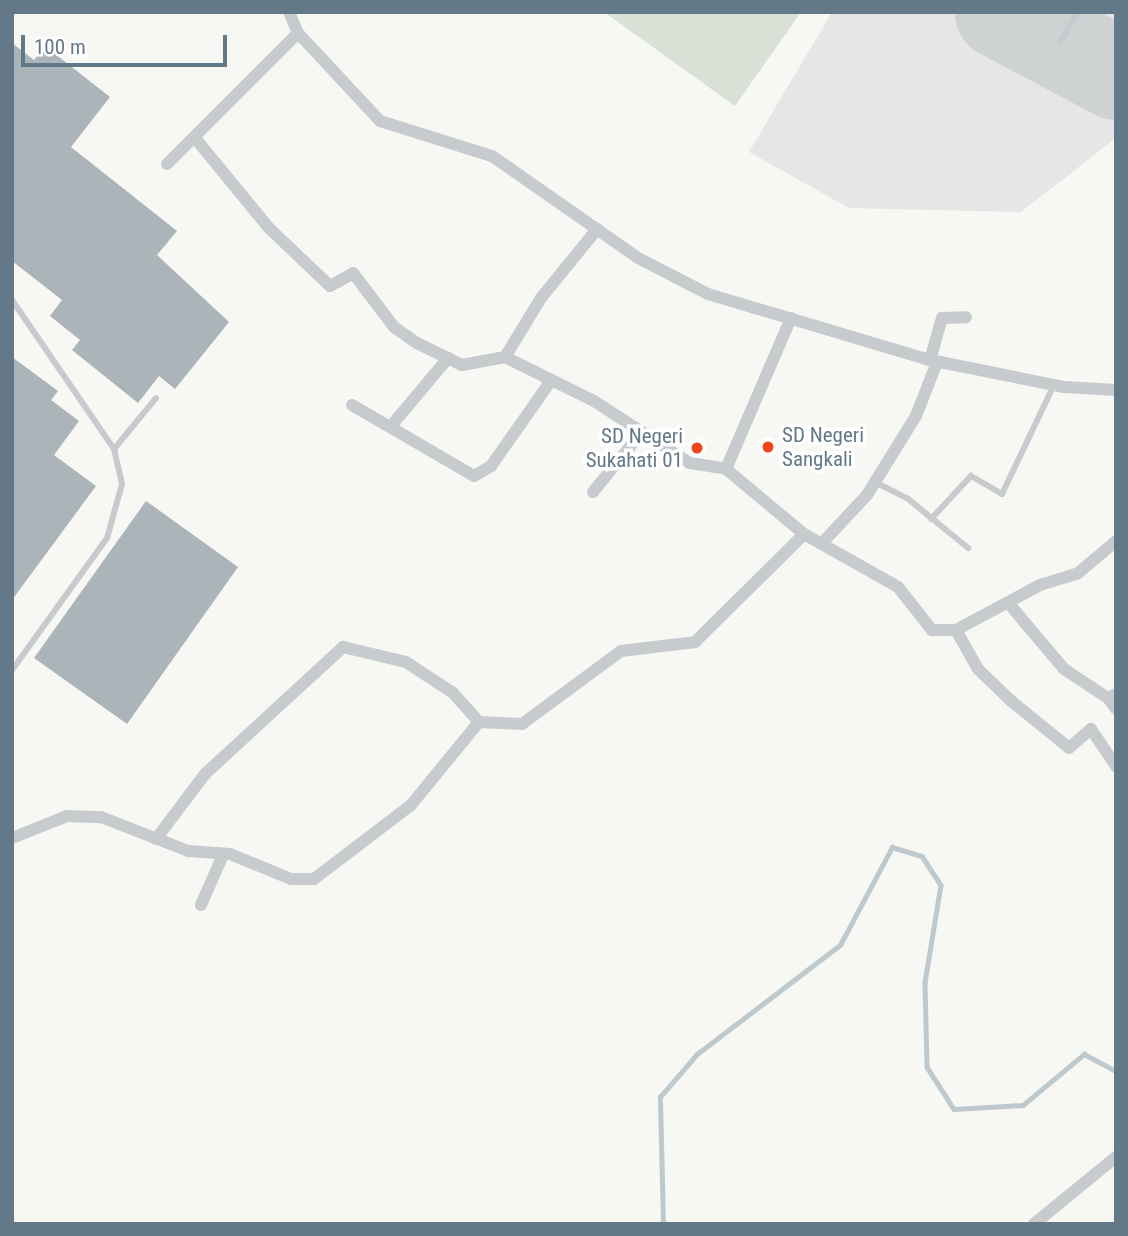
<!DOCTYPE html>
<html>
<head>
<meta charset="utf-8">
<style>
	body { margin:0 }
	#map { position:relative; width:1128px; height:1236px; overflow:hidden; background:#f7f7f4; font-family:"Roboto Condensed",sans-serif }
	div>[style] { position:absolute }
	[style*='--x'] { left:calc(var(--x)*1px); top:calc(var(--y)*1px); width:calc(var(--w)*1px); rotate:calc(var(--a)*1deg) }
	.built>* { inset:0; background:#e5e6e5 }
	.green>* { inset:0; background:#d9e0d5 }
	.stream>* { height:4.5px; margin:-2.25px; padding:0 2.25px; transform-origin:2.25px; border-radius:2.25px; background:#bdc9cd }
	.runway>* { height:93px; margin:-46.5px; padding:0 46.5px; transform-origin:46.5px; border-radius:46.5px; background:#ced2d2 }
	.building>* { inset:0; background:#abb4b9 }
	.service>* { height:6px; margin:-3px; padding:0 3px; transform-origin:3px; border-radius:3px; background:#c7cbce }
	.minor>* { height:12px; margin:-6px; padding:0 6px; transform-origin:6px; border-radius:6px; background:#c7cbce }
	.dots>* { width:19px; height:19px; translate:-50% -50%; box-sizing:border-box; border:4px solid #fff; border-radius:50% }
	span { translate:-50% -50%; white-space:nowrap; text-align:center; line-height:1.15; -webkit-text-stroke:7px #fff; paint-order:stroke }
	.poi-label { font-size:21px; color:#647987 }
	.left { translate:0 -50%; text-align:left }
	.right { translate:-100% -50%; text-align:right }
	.frame { position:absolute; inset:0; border:14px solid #647987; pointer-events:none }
	.scale { position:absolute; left:21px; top:35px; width:206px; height:32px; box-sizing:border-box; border:4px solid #647987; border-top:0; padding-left:9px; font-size:21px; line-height:24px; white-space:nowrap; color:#647987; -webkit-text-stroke:5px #fff; paint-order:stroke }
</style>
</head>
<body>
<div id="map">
	<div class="built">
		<div style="clip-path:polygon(832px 12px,1116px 12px,1116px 138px,1021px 212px,849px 208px,749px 152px)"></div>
	</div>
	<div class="green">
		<div style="clip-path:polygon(604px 12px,801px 12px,735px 106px)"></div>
	</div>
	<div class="stream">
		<div style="--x:663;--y:1224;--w:127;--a:-91.4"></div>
		<div style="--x:660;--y:1097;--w:57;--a:-49.3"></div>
		<div style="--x:697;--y:1054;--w:180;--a:-37.3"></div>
		<div style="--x:840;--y:945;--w:111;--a:-62"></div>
		<div style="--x:892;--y:847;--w:31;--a:17"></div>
		<div style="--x:922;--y:856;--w:35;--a:57"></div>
		<div style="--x:941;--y:885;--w:99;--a:99.3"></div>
		<div style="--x:925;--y:983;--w:84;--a:88.6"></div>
		<div style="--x:927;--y:1067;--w:50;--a:57.3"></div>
		<div style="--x:954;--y:1109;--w:69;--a:-3.3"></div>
		<div style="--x:1023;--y:1105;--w:80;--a:-39.9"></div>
		<div style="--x:1084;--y:1054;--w:36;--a:28"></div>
	</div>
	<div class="runway">
		<div style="--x:1001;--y:12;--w:130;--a:27.9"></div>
	</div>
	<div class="building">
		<div style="clip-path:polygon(12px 43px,34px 60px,45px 46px,110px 97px,71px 147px,177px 231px,157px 255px,229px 322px,175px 389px,159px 376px,138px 403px,72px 350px,80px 340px,50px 316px,62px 300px,12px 261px)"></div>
		<div style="clip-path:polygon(12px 357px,58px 391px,51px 400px,79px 421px,54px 455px,96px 486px,12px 600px)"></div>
		<div style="clip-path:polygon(146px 501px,238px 567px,127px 724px,34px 658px)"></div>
	</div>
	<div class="service">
		<div style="--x:1060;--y:43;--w:36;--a:-60"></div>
		<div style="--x:12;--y:300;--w:181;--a:55.6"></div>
		<div style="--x:114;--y:449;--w:36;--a:77"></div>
		<div style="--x:122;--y:484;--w:56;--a:105.5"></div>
		<div style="--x:107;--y:538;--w:163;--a:125.7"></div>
		<div style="--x:114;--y:449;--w:66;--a:-50.5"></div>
		<div style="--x:875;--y:482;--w:36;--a:27"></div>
		<div style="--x:907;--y:498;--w:79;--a:39.3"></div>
		<div style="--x:931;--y:519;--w:59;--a:-47.1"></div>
		<div style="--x:971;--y:476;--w:36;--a:30"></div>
		<div style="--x:1002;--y:494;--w:121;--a:-64.5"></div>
	</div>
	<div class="minor">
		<div style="--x:289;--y:12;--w:23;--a:67"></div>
		<div style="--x:298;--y:33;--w:120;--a:47"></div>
		<div style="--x:380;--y:121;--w:117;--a:17.4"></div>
		<div style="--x:492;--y:156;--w:178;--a:34.9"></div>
		<div style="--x:638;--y:258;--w:79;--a:27.2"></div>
		<div style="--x:708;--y:294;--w:232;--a:16.6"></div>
		<div style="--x:930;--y:360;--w:137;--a:11.4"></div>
		<div style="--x:1064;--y:387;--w:52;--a:3.3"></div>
		<div style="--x:195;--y:138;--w:117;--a:50.6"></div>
		<div style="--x:269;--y:228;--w:84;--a:43.6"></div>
		<div style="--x:330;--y:286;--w:26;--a:-29"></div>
		<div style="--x:353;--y:273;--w:68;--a:52.8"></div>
		<div style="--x:394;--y:327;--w:28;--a:35"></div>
		<div style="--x:417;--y:343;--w:50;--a:26.1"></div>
		<div style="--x:462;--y:365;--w:44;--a:-10.5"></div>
		<div style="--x:505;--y:357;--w:99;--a:26.3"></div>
		<div style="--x:594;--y:401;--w:114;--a:32.9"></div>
		<div style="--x:690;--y:463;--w:36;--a:9"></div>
		<div style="--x:167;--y:164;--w:185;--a:-45"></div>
		<div style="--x:791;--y:318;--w:164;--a:113.3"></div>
		<div style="--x:726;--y:469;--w:102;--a:39.8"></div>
		<div style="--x:804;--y:534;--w:108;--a:29.4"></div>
		<div style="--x:898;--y:587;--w:55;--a:51.7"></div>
		<div style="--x:932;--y:630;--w:24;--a:0"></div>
		<div style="--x:956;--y:630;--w:95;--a:-28.2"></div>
		<div style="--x:1040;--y:585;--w:39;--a:-17"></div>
		<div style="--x:1077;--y:574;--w:51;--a:-40.2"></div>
		<div style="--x:505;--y:357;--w:69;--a:-58.6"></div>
		<div style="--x:541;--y:298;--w:89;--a:-50.9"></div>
		<div style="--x:930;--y:360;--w:44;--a:-74.1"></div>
		<div style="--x:942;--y:318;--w:24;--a:-2"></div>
		<div style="--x:352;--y:405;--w:141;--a:30.2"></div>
		<div style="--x:474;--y:476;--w:20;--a:-30"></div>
		<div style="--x:491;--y:466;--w:103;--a:-54.9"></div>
		<div style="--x:391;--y:426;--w:89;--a:-50"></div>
		<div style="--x:593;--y:492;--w:77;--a:-50.8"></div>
		<div style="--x:823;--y:542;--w:64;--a:-46.9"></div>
		<div style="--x:867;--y:495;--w:93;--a:-58.2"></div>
		<div style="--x:916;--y:416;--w:58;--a:-68.7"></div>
		<div style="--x:1010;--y:605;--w:84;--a:49.8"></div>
		<div style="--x:1064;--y:669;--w:53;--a:33.4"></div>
		<div style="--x:956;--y:630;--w:45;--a:60.6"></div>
		<div style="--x:978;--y:669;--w:45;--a:44.1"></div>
		<div style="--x:1010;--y:700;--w:76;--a:39.1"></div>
		<div style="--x:1069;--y:748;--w:29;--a:-41"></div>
		<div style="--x:1091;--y:729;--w:45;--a:56"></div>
		<div style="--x:1116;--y:694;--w:9;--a:153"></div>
		<div style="--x:1108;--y:698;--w:14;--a:54"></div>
		<div style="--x:12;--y:838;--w:59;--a:-21.8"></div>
		<div style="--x:67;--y:816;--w:34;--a:2"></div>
		<div style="--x:101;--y:817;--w:93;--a:21.3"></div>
		<div style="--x:188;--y:851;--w:42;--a:4.1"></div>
		<div style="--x:230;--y:854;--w:66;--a:22.3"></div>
		<div style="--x:291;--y:879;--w:23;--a:0"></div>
		<div style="--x:314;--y:879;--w:122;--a:-37.3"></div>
		<div style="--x:411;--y:805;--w:107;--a:-50.7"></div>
		<div style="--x:479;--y:722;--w:43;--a:2.7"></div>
		<div style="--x:522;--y:724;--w:123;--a:-36.4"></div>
		<div style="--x:621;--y:651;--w:75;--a:-6.9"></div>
		<div style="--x:695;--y:642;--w:153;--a:-44.7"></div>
		<div style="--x:156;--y:839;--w:81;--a:-53"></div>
		<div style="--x:205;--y:774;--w:188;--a:-42.6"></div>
		<div style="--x:343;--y:647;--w:65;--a:13.4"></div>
		<div style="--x:406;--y:662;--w:56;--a:33.4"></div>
		<div style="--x:453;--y:693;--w:39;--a:48"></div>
		<div style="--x:201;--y:905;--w:55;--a:-66.3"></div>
		<div style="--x:1034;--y:1224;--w:106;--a:-39.3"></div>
	</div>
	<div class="dots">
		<div style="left:768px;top:447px;background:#f0461c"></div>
		<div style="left:697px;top:448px;background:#f0461c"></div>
	</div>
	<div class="poi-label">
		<span class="left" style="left:782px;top:447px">SD Negeri<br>Sangkali</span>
		<span class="right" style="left:683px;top:448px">SD Negeri<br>Sukahati 01</span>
	</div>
	<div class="frame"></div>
	<div class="scale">100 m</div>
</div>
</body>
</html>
